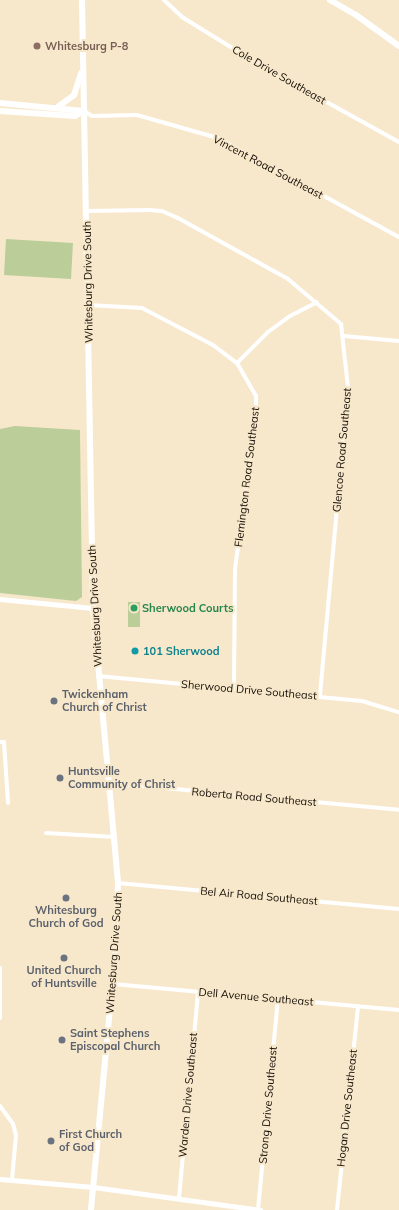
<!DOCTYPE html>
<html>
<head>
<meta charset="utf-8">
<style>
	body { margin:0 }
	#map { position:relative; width:399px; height:1210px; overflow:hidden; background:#f8e8cb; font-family:Mulish,sans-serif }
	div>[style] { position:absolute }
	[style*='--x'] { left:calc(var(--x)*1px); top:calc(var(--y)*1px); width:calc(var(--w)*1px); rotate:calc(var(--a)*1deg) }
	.green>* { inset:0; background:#bbcd99 }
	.minor>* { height:4px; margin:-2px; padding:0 2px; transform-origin:2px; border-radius:2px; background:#fff }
	.tertiary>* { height:5px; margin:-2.5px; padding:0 2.5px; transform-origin:2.5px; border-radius:2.5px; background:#fff }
	.secondary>* { height:6px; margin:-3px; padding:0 3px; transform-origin:3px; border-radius:3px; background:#fff }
	.dots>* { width:11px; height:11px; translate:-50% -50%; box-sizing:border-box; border:2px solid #f8e8cb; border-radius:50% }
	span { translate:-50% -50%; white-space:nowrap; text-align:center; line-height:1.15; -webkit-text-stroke:4px #f8e8cb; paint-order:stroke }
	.education-label { font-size:11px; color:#785e54; font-weight:700 }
	.left { translate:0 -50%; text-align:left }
	.street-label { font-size:11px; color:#120c04 }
	.leisure-label { font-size:11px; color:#27864d; font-weight:700 }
	.culture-label { font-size:11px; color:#0d838f; font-weight:700 }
	.worship-label { font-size:11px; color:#5b616d; font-weight:700 }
</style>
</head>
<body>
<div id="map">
	<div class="green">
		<div style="clip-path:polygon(6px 239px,73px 243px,71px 279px,4px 275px)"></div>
		<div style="clip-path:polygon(15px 426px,80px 430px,82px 597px,76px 601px,0 593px,0 429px)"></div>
		<div style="clip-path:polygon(128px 602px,140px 602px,140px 627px,128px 627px)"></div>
	</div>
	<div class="minor">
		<div style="--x:164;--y:0;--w:25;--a:43"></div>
		<div style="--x:182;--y:17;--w:89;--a:31.7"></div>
		<div style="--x:258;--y:64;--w:161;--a:29"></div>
		<div style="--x:84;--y:111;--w:9;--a:32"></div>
		<div style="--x:92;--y:116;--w:45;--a:-1.3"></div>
		<div style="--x:137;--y:115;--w:84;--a:15.9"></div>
		<div style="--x:218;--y:138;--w:206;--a:28.7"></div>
		<div style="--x:87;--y:211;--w:62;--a:-0.9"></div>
		<div style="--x:149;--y:210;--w:13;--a:4"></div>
		<div style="--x:162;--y:211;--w:17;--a:24"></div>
		<div style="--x:178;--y:218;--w:126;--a:29"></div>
		<div style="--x:288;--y:279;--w:70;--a:40.3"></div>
		<div style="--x:341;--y:324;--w:63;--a:83.7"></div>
		<div style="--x:348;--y:387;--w:310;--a:95.2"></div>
		<div style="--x:88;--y:305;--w:54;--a:3.2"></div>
		<div style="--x:142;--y:308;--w:80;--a:27.5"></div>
		<div style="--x:213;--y:345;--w:30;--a:37"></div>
		<div style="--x:237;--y:363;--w:38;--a:60"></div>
		<div style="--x:256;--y:396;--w:18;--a:90"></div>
		<div style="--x:256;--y:414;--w:156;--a:97.7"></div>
		<div style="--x:235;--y:569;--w:119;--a:90.5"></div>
		<div style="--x:344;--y:336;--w:55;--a:5.2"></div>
		<div style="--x:237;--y:363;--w:44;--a:-45"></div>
		<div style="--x:268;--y:332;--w:27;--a:-36"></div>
		<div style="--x:290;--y:316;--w:30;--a:-27"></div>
		<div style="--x:98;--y:676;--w:265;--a:5.4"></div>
		<div style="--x:362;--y:701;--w:39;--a:17"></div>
		<div style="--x:0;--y:742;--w:4;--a:0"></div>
		<div style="--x:4;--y:742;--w:61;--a:86.2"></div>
		<div style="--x:110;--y:783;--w:290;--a:5.3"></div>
		<div style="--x:46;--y:833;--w:69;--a:3.3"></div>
		<div style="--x:118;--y:883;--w:282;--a:5.3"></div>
		<div style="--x:0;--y:968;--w:50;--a:90"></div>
		<div style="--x:113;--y:984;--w:287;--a:5.2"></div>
		<div style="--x:0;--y:1106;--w:22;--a:54"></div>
		<div style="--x:13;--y:1124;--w:11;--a:75"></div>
		<div style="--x:16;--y:1135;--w:45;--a:95.1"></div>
		<div style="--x:179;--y:1198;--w:207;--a:-84.7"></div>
		<div style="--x:258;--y:1210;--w:211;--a:-84.6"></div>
		<div style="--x:337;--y:1210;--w:204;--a:-84.1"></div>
	</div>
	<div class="tertiary">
		<div style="--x:0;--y:599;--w:93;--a:5.5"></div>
		<div style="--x:0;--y:1179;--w:93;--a:4.9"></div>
		<div style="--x:93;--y:1187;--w:169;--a:7.8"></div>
	</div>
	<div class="secondary">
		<div style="--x:82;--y:0;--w:608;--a:88.96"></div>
		<div style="--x:93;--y:608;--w:276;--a:84.8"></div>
		<div style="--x:118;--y:883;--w:62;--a:91.8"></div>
		<div style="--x:116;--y:945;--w:266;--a:95.4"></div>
		<div style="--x:330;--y:0;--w:30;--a:30"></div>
		<div style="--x:356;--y:15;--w:53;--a:35.8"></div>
		<div style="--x:0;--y:103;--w:84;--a:5.4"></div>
		<div style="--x:59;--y:106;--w:19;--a:-36"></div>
		<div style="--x:74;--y:95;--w:23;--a:-72"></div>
		<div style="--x:0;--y:111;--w:75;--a:3.8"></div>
		<div style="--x:75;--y:116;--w:10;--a:-29"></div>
	</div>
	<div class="dots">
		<div style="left:37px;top:46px;background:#8d6e63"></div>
		<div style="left:134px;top:608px;background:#2e9e5b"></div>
		<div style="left:135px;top:651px;background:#0f9aa8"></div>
		<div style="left:54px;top:701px;background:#6b7280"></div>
		<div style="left:60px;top:778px;background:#6b7280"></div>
		<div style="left:66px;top:898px;background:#6b7280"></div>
		<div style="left:64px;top:958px;background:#6b7280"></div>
		<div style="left:62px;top:1040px;background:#6b7280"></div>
		<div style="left:51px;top:1141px;background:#6b7280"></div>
	</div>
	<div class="education-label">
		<span class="left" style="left:45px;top:46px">Whitesburg P-8</span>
	</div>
	<div class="street-label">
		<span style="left:279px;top:75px;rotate:30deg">Cole Drive Southeast</span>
		<span style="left:268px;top:167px;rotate:28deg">Vincent Road Southeast</span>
		<span style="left:88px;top:282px;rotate:-91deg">Whitesburg Drive South</span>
		<span style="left:342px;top:450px;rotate:-85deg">Glencoe Road Southeast</span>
		<span style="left:247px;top:477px;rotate:-83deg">Flemington Road Southeast</span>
		<span style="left:95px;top:606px;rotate:-93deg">Whitesburg Drive South</span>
		<span style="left:249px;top:690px;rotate:5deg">Sherwood Drive Southeast</span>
		<span style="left:254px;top:797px;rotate:5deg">Roberta Road Southeast</span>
		<span style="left:259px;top:896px;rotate:5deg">Bel Air Road Southeast</span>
		<span style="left:114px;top:953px;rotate:-86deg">Whitesburg Drive South</span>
		<span style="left:256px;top:997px;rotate:5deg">Dell Avenue Southeast</span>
		<span style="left:188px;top:1095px;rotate:-85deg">Warden Drive Southeast</span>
		<span style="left:268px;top:1105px;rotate:-85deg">Strong Drive Southeast</span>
		<span style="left:347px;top:1108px;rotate:-84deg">Hogan Drive Southeast</span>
	</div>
	<div class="leisure-label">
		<span class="left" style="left:142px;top:608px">Sherwood Courts</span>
	</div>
	<div class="culture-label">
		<span class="left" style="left:143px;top:651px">101 Sherwood</span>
	</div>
	<div class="worship-label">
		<span class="left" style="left:62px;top:701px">Twickenham<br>Church of Christ</span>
		<span class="left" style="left:68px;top:778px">Huntsville<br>Community of Christ</span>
		<span style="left:66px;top:917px">Whitesburg<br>Church of God</span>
		<span style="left:64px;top:977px">United Church<br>of Huntsville</span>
		<span class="left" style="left:70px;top:1040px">Saint Stephens<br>Episcopal Church</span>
		<span class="left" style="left:59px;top:1141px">First Church<br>of God</span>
	</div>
</div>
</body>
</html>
